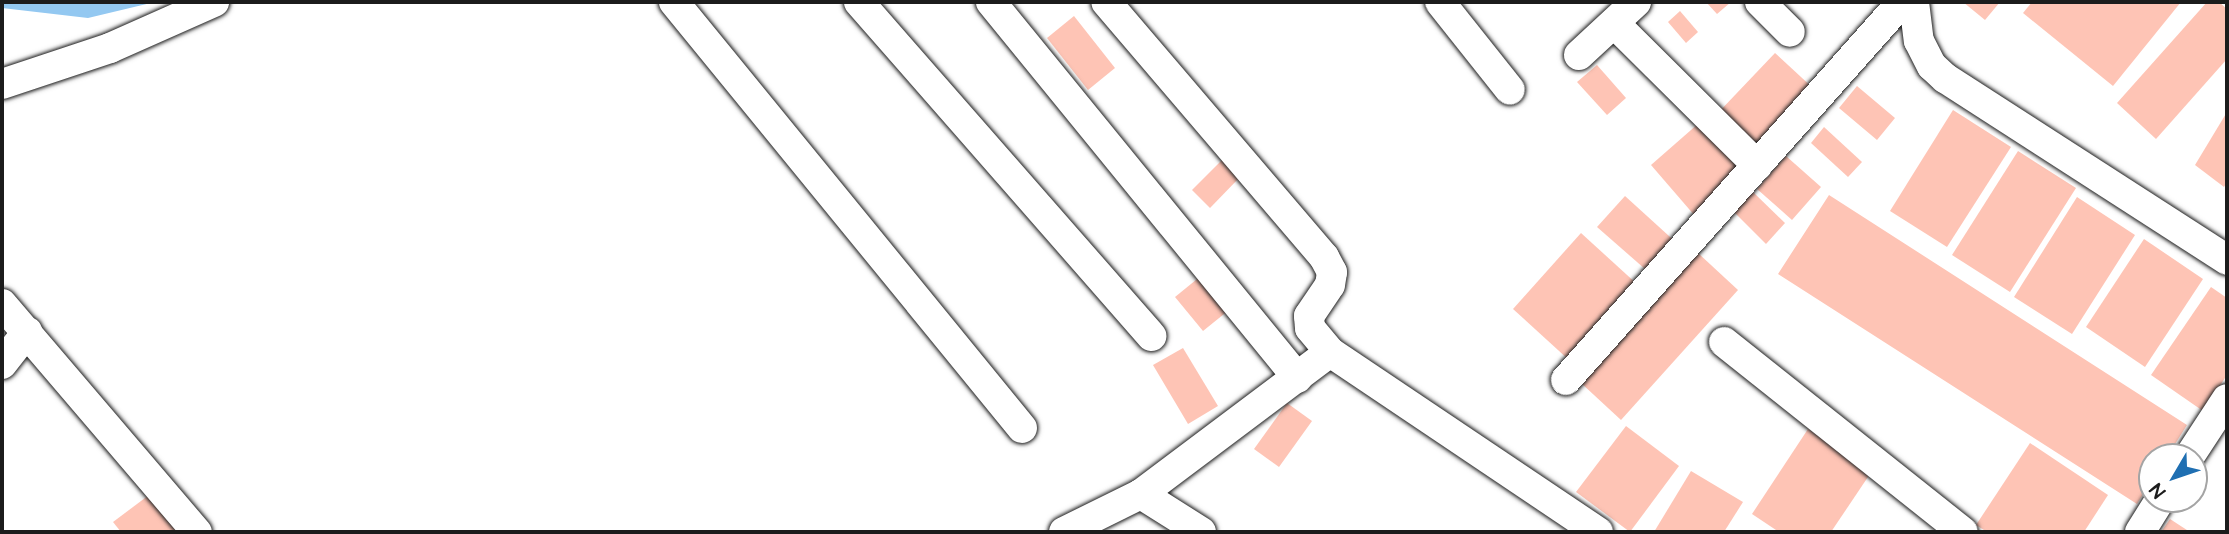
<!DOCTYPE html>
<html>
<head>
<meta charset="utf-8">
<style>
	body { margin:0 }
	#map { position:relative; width:2229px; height:534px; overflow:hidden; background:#fff; font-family:"Architects Daughter",sans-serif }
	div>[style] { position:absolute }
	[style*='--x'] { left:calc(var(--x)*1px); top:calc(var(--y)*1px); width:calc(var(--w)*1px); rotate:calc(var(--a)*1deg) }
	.water>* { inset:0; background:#93c8f1 }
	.building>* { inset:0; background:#fec4b5 }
	.roads { filter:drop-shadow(0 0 2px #1c1c1c) drop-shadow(0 0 2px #1c1c1c) }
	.minor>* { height:30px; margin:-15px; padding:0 15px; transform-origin:15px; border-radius:15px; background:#fff }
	span { translate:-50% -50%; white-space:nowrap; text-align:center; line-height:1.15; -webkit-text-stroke:5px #fff; paint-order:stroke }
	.frame { position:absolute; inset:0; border:4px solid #1c1c1c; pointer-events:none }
	.north { position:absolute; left:2138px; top:443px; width:70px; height:70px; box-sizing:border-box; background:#fff; border:2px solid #a4a4a4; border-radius:50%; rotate:231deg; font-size:19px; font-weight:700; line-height:28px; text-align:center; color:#1c1c1c }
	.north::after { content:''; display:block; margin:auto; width:24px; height:32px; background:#1f6fb2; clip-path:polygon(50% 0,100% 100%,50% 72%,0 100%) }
</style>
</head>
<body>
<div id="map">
	<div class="water">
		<div style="clip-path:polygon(2px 2px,155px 2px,88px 18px,2px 8px)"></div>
	</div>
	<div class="building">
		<div style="clip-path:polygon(1706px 2px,1731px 2px,1717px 14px)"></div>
		<div style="clip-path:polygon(1963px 2px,2000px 2px,1985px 20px)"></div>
		<div style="clip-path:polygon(2032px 2px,2181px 2px,2113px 86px,2023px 13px)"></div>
		<div style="clip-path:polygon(2207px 2px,2219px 2px,2227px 9px,2227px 59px,2156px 139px,2117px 103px)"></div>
		<div style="clip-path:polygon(1680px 11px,1698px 32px,1686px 43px,1668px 22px)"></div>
		<div style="clip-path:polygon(1074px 16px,1115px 68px,1088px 90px,1047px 38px)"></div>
		<div style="clip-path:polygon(1775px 53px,1814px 89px,1756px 152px,1716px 115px)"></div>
		<div style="clip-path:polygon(1597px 65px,1626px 98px,1607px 115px,1577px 82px)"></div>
		<div style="clip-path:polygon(1857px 86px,1895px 118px,1877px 140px,1839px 108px)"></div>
		<div style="clip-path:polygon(1953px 110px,2011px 147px,1947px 247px,1890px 211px)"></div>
		<div style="clip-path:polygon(2227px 112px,2227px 182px,2224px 187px,2195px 165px)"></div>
		<div style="clip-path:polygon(1699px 123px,1744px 173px,1695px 216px,1651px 165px)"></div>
		<div style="clip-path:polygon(1824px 127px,1862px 162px,1848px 177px,1811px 143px)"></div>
		<div style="clip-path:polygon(2018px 151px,2076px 188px,2010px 292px,1952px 255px)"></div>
		<div style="clip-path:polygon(1786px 156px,1821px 187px,1792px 220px,1757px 189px)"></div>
		<div style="clip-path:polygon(1224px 158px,1241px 176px,1210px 208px,1192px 190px)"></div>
		<div style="clip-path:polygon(1752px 191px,1785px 223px,1766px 244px,1733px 211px)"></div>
		<div style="clip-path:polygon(1829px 195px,2187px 425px,2167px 457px,2152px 457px,2152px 480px,2137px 504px,1778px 274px)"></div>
		<div style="clip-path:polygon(1625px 196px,1680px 246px,1653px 276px,1597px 227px)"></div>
		<div style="clip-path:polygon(2077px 197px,2135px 235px,2072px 334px,2014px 297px)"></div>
		<div style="clip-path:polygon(1581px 233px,1638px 285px,1570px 361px,1513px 309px)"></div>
		<div style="clip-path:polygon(2144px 239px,2203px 279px,2145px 367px,2086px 327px)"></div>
		<div style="clip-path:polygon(1698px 253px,1738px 290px,1621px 420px,1581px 383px)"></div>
		<div style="clip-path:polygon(1202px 275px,1229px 310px,1203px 331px,1175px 297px)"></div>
		<div style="clip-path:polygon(2211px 287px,2227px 298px,2227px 375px,2203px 411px,2151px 375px)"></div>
		<div style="clip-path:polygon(1183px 348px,1218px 406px,1188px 424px,1153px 365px)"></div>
		<div style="clip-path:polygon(1287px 403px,1312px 421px,1279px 467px,1254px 449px)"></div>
		<div style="clip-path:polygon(1626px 426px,1679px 466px,1630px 532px,1576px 492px)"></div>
		<div style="clip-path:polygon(1808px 429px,1872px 471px,1831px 532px,1779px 532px,1752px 514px)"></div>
		<div style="clip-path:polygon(2030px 443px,2108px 495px,2084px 532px,1987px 532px,1976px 525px)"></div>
		<div style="clip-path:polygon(1691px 471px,1743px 502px,1724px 532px,1654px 532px)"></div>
		<div style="clip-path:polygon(153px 492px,184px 532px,121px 532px,113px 522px)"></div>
		<div style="clip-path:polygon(2170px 519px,2190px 532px,2161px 532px)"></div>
	</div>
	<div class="roads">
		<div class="minor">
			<div style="--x:674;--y:2;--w:550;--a:50.75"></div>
			<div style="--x:859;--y:2;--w:444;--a:48.8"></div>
			<div style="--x:991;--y:2;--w:485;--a:50.8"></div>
			<div style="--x:1440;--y:2;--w:112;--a:51.5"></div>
			<div style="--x:1760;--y:2;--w:42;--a:45"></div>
			<div style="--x:1914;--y:2;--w:39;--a:83"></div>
			<div style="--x:1919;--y:41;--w:28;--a:63"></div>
			<div style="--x:1932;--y:66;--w:18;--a:43"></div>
			<div style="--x:1945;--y:78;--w:336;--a:32.8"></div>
			<div style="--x:1614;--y:23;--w:202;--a:44.8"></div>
			<div style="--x:1579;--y:55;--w:78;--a:-42.9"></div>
			<div style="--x:2;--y:84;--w:114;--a:-18.4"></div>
			<div style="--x:110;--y:48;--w:114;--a:-23.9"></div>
			<div style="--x:2;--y:304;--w:300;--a:49.5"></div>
			<div style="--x:1724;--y:342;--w:305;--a:38.5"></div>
			<div style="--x:1330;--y:352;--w:323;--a:33.9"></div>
			<div style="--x:2;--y:364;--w:41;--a:-52"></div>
			<div style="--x:1566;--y:380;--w:506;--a:-48.37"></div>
			<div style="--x:2189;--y:457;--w:69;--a:-56.8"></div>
			<div style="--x:1141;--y:494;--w:71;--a:32.3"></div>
			<div style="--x:1064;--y:532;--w:86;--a:-26.3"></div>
			<div style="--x:1141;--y:494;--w:236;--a:-36.9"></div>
			<div style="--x:1330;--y:352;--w:31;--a:-130"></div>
			<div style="--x:1310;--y:328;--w:12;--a:-95"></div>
			<div style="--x:1309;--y:316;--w:37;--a:-56"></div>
			<div style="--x:1330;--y:285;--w:13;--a:-81"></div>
			<div style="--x:1332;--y:272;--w:17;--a:-118"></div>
			<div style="--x:1324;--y:257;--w:335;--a:-130.5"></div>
			<div style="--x:2140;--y:532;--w:39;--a:-58"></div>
		</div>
	</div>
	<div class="frame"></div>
	<div class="north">N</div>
</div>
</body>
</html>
